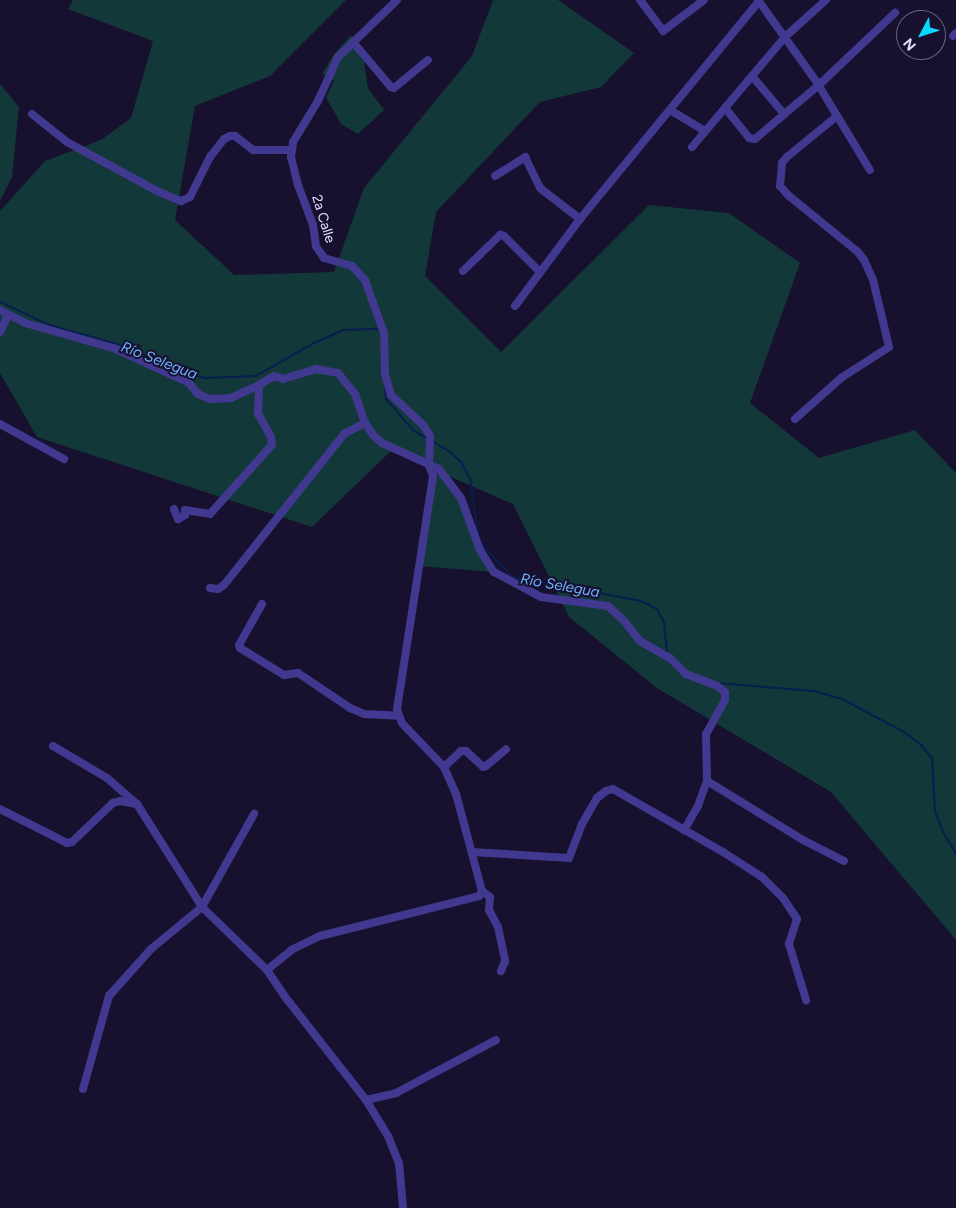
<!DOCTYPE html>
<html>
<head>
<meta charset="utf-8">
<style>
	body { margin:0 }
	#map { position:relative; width:956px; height:1208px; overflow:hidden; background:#17102e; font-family:Figtree,sans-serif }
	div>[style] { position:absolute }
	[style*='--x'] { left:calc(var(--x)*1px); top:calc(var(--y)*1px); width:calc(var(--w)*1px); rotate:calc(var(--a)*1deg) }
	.green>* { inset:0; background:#133839 }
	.stream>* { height:2px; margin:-1px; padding:0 1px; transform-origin:1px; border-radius:1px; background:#081d50 }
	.street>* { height:8px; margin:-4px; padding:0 4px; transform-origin:4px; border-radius:4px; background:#413990 }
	span { translate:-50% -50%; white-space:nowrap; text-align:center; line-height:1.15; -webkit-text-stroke:4px #17102e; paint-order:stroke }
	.street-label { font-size:14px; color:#e3ddff }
	.water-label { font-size:15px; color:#6bb2ff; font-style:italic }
	.north { position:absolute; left:896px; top:10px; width:50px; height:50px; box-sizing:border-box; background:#17102e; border:1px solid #696282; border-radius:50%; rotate:230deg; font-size:14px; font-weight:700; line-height:20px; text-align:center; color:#e3ddff }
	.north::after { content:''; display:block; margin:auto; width:18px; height:22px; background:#09d7ff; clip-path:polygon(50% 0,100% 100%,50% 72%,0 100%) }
</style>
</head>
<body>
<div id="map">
	<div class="green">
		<div style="clip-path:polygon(73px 0,346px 0,270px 76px,195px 106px,175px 220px,234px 275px,334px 272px,364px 188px,472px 56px,493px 0,558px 0,634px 53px,601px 87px,540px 102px,436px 212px,425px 276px,501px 352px,649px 205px,729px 213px,800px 263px,750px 403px,819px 458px,915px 430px,956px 473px,956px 940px,831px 792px,657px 688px,569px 617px,513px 504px,391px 451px,312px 527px,37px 437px,0 373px,0 211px,45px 161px,101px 140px,131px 118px,153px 41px,68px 9px)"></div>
		<div style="clip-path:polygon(351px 35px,362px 50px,368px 88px,384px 110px,358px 134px,341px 124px,326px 97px,334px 81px,322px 74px,334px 54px)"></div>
		<div style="clip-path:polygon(0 84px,19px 107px,12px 177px,0 201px)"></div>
		<div style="clip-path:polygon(440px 475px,459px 497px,494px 572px,418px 566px,433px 476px)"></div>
	</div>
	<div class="stream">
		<div style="--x:0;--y:302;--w:54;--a:25.1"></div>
		<div style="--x:49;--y:325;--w:67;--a:15.5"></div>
		<div style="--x:114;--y:343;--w:97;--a:21.3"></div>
		<div style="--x:204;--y:378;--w:52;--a:-2.2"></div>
		<div style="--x:256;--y:376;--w:64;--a:-29.7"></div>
		<div style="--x:312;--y:344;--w:35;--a:-24"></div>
		<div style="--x:344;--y:330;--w:35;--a:-2"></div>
		<div style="--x:385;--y:387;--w:12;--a:85"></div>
		<div style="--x:386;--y:399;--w:41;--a:48.9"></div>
		<div style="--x:413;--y:430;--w:17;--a:31"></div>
		<div style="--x:432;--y:441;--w:21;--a:31"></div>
		<div style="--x:450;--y:452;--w:15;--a:42"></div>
		<div style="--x:461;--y:462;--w:19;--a:62"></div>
		<div style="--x:470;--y:479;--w:55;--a:81.6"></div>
		<div style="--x:480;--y:542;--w:47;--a:47.6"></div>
		<div style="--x:512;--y:577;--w:131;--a:10.5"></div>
		<div style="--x:641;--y:601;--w:18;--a:27"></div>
		<div style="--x:657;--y:609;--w:16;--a:63"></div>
		<div style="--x:664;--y:623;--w:31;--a:84"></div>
		<div style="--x:718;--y:683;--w:96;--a:4.8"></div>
		<div style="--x:814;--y:691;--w:29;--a:16"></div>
		<div style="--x:842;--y:699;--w:70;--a:28"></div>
		<div style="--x:904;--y:732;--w:21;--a:37"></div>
		<div style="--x:921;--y:745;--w:17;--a:50"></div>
		<div style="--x:932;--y:758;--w:53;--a:86.8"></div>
		<div style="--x:935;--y:811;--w:22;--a:69"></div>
		<div style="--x:943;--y:832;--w:26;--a:59"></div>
	</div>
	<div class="street">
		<div style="--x:640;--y:0;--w:39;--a:53"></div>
		<div style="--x:663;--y:31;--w:51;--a:-37.1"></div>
		<div style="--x:758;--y:0;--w:100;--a:54.4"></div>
		<div style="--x:816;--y:81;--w:104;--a:58.8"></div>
		<div style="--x:953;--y:36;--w:4;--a:-45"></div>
		<div style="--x:353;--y:42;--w:59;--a:49.8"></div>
		<div style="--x:391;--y:87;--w:3;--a:18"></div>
		<div style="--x:394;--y:88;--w:44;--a:-39.5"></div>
		<div style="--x:752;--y:76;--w:50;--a:49.9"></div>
		<div style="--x:725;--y:108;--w:38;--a:51"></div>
		<div style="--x:749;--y:138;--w:6;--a:9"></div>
		<div style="--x:755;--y:139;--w:84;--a:-40.2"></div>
		<div style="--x:819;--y:85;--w:105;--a:-43.5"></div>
		<div style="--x:670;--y:110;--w:41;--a:31"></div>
		<div style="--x:32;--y:114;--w:45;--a:38.7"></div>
		<div style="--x:67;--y:142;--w:102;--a:28.6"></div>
		<div style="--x:157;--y:191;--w:26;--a:23"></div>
		<div style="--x:181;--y:201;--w:10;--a:-24"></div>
		<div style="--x:190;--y:197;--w:45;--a:-63.4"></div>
		<div style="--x:210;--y:157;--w:23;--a:-52"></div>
		<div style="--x:224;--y:139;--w:7;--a:-27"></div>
		<div style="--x:230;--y:136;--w:5;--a:0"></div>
		<div style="--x:235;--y:136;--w:23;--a:38"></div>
		<div style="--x:253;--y:150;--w:38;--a:0"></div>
		<div style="--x:692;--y:147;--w:144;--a:-49.8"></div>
		<div style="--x:785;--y:37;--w:55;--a:-42.1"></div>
		<div style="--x:495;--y:176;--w:36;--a:-32"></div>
		<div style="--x:525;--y:157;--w:34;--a:64"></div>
		<div style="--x:540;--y:188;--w:51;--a:37.8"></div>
		<div style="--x:463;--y:271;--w:52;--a:-44.2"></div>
		<div style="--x:500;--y:235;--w:4;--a:14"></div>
		<div style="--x:504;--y:236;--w:51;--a:45"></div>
		<div style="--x:515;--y:306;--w:109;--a:-53.2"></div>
		<div style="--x:580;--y:219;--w:282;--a:-50.6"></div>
		<div style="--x:0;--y:310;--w:28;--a:27"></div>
		<div style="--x:25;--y:323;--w:95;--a:15.9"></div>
		<div style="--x:116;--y:349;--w:81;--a:25"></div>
		<div style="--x:189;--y:383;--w:14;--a:51"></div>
		<div style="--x:198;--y:394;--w:13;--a:23"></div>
		<div style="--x:210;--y:399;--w:21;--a:-3"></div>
		<div style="--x:231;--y:398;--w:31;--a:-25"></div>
		<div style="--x:259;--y:385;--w:17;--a:-31"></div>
		<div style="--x:274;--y:376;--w:9;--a:18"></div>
		<div style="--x:283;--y:379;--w:34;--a:-17"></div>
		<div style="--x:316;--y:369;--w:22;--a:10"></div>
		<div style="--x:338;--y:373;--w:27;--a:51"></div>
		<div style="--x:355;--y:394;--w:31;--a:71"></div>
		<div style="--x:365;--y:423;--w:14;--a:56"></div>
		<div style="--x:373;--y:435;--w:12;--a:42"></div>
		<div style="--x:382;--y:443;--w:63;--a:24.5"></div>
		<div style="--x:439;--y:469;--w:36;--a:53"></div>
		<div style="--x:461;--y:498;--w:55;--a:69.9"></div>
		<div style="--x:480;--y:550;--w:26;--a:58"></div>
		<div style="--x:494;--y:572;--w:53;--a:28"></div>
		<div style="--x:541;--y:597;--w:68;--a:7.7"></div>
		<div style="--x:608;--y:606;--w:23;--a:43"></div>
		<div style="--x:625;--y:622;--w:24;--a:52"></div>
		<div style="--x:640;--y:641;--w:34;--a:30"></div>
		<div style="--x:670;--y:658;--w:23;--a:45"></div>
		<div style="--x:686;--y:674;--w:33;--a:21"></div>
		<div style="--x:717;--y:686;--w:10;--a:37"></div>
		<div style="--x:725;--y:692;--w:8;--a:90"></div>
		<div style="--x:725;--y:700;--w:39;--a:119"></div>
		<div style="--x:706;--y:734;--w:47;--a:88.8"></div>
		<div style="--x:707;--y:781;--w:27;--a:110"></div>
		<div style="--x:698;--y:806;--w:28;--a:120"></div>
		<div style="--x:0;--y:332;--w:19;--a:-65"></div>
		<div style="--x:795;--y:419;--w:62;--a:-41.7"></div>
		<div style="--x:841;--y:378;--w:57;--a:-32.9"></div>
		<div style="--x:889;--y:347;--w:69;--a:-103.4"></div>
		<div style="--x:873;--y:280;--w:22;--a:-114"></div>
		<div style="--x:864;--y:260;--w:10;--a:-127"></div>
		<div style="--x:858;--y:252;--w:89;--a:-140.9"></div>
		<div style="--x:789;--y:196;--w:13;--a:-132"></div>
		<div style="--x:780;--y:186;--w:23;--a:-85"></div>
		<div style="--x:782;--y:163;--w:8;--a:-50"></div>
		<div style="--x:787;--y:157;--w:65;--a:-39.4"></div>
		<div style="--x:0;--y:424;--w:73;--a:28.7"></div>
		<div style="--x:174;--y:509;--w:11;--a:68"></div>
		<div style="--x:178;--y:519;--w:8;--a:-30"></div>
		<div style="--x:185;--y:515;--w:5;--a:-90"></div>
		<div style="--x:185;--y:510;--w:25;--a:9"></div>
		<div style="--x:210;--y:514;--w:93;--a:-48.1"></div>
		<div style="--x:272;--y:445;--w:8;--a:-97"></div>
		<div style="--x:271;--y:437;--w:26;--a:-119"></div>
		<div style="--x:258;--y:414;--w:29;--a:-88"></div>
		<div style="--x:210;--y:588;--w:8;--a:7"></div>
		<div style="--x:218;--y:589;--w:7;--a:-34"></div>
		<div style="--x:224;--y:585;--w:193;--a:-51.5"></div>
		<div style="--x:344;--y:434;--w:24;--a:-28"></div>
		<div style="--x:262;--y:604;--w:47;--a:119.3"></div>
		<div style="--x:239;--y:645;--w:3;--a:72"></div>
		<div style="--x:240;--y:648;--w:52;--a:31.5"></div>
		<div style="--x:284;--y:675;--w:14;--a:-8"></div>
		<div style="--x:298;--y:673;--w:63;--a:33.9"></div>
		<div style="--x:350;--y:708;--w:15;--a:23"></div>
		<div style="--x:364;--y:714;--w:35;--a:3"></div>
		<div style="--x:53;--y:746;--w:63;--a:30.7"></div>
		<div style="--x:107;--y:778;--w:40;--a:41"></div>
		<div style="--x:137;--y:804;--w:122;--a:57.7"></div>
		<div style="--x:202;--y:907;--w:91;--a:44.1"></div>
		<div style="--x:267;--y:970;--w:34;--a:56"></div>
		<div style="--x:286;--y:998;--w:130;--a:51.9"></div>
		<div style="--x:366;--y:1100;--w:42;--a:58.6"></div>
		<div style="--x:388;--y:1136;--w:29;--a:68"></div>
		<div style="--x:399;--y:1163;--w:45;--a:84.9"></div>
		<div style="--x:444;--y:767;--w:23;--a:-43"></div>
		<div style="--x:461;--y:751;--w:5;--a:0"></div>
		<div style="--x:466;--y:751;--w:23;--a:43"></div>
		<div style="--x:483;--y:767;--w:3;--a:-18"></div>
		<div style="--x:486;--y:766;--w:26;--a:-40"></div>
		<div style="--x:707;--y:781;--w:113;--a:31.6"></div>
		<div style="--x:803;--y:840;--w:46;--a:27.1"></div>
		<div style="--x:0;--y:809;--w:75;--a:26.9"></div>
		<div style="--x:67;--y:843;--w:5;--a:-11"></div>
		<div style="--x:72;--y:842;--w:57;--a:-43.6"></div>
		<div style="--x:113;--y:803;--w:7;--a:-16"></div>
		<div style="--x:120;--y:801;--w:17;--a:10"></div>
		<div style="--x:472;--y:852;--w:97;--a:3.5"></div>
		<div style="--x:569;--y:858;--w:36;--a:-69"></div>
		<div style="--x:582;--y:824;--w:30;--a:-60"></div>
		<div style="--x:597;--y:798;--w:11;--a:-38"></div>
		<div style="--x:606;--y:791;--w:7;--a:-16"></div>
		<div style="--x:613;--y:789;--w:127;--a:29.8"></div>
		<div style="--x:723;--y:852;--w:46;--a:32.7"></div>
		<div style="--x:762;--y:877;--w:30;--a:45"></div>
		<div style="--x:783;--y:898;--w:25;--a:56"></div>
		<div style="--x:797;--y:919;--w:26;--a:108"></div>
		<div style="--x:789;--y:944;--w:59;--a:73.1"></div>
		<div style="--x:482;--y:891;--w:10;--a:37"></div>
		<div style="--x:490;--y:897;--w:13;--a:94"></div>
		<div style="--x:489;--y:910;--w:19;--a:62"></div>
		<div style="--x:498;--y:927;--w:35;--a:78"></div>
		<div style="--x:505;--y:961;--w:11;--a:112"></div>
		<div style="--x:267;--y:970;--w:33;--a:-39"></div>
		<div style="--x:293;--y:949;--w:30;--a:-26"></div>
		<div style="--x:320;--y:936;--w:164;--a:-14.1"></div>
		<div style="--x:479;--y:896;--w:6;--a:-59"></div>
		<div style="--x:482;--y:891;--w:100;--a:-105"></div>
		<div style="--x:456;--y:794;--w:30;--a:-114"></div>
		<div style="--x:444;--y:767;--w:61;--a:-133.7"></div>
		<div style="--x:402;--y:723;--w:15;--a:-110"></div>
		<div style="--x:397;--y:709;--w:236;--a:-81.2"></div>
		<div style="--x:433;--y:476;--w:12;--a:-110"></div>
		<div style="--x:429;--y:465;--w:29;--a:-88"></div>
		<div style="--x:430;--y:436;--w:13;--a:-122"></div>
		<div style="--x:423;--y:425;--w:44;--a:-136.8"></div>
		<div style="--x:391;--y:395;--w:22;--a:-106"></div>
		<div style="--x:385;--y:374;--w:41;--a:-91.4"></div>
		<div style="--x:384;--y:333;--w:56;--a:-109.7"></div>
		<div style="--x:365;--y:280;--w:19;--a:-133"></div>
		<div style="--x:352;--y:266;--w:29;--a:-164"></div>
		<div style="--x:324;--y:258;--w:14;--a:-124"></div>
		<div style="--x:316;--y:246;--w:21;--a:-98"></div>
		<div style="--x:313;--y:225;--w:43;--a:-110.6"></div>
		<div style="--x:298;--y:185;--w:29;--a:-104"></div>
		<div style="--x:291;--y:157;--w:15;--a:-82"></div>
		<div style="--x:293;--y:142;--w:48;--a:-58.6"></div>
		<div style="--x:318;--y:101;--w:48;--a:-65.6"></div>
		<div style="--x:338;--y:57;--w:82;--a:-44"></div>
		<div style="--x:83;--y:1089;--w:97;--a:-74.4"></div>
		<div style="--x:109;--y:996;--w:63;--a:-48.2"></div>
		<div style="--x:151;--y:949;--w:66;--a:-39.5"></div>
		<div style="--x:202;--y:907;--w:107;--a:-60.8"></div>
		<div style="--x:366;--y:1100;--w:31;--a:-13"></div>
		<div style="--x:396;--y:1093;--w:113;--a:-27.9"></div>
	</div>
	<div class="street-label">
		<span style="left:323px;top:219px;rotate:73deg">2a Calle</span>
	</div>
	<div class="water-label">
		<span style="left:159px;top:361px;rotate:21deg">Río Selegua</span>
		<span style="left:560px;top:586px;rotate:10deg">Río Selegua</span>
	</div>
	<div class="north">N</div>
</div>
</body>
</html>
